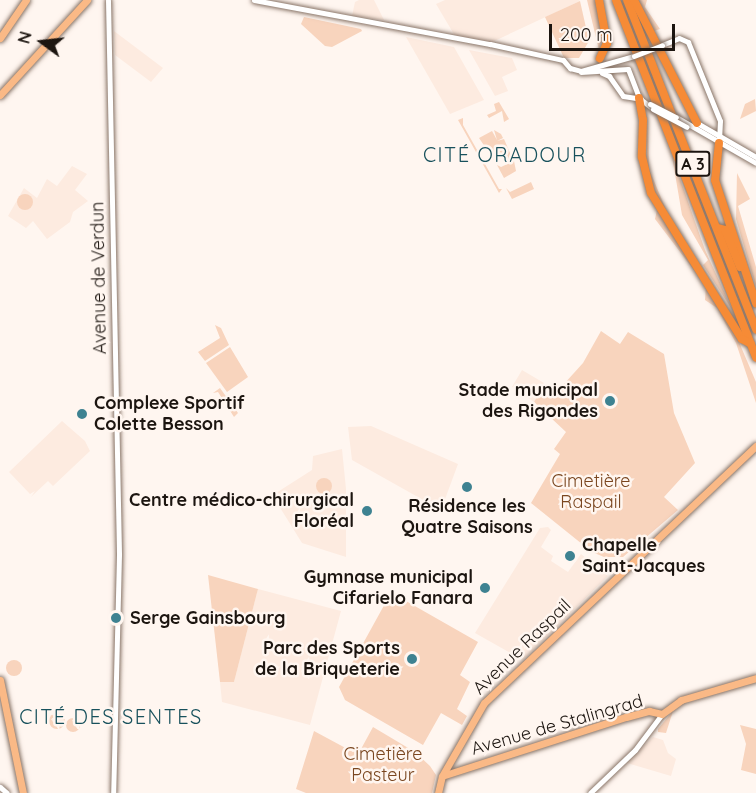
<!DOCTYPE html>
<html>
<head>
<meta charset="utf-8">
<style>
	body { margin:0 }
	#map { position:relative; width:756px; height:793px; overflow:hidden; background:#fff6f0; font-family:Quicksand,sans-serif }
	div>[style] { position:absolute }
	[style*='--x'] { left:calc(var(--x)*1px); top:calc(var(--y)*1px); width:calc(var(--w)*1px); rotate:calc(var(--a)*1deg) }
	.built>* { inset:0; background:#fdebe0 }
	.green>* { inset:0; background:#f8d4bd }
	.round { border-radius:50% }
	.roads { filter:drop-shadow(0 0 2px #897568) drop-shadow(0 0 2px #897568) }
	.minor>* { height:5px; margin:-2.5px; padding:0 2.5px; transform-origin:2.5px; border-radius:2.5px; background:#fff }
	.major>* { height:7px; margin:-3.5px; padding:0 3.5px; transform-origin:3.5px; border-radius:3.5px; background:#fab986 }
	.highway>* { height:8px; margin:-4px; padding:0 4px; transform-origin:4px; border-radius:4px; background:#f68b36 }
	.bridges { filter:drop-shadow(0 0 2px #897568) drop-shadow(0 0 2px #897568) }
	.minor-bridge>* { height:5px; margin:-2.5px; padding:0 2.5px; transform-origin:2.5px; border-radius:2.5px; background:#fff }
	.dots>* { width:16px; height:16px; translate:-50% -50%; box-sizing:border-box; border:3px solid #fff6f0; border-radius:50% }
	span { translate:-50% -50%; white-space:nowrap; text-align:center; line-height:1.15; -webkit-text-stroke:5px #fff6f0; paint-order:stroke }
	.shield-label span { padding:2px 4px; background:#fff6f0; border:2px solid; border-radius:4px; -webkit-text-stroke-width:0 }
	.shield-label { font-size:16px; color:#1c1510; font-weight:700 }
	.street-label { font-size:18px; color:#1c1510 }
	.poi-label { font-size:18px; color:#1c1510; font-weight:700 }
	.right { translate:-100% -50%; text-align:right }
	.left { translate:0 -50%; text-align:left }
	.park-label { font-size:18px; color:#7a461f }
	.neighbourhood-label { font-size:20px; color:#18515c; letter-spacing:1.5px }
	.north { position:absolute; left:12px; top:12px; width:60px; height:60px; -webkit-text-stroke:4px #fff6f0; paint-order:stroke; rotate:285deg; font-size:16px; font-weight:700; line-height:24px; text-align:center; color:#1c1510 }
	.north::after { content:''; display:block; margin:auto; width:21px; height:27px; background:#1c1510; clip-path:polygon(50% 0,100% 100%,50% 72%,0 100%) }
	.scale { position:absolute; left:549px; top:24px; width:126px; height:27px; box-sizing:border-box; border:3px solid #1c1510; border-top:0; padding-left:8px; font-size:18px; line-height:21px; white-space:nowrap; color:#1c1510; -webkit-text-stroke:4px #fff6f0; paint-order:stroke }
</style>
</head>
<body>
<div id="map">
	<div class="built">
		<div style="clip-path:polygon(359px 0,374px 0,384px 20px,352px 16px,355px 2px)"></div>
		<div style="clip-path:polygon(445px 0,579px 0,580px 1px,490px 43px,455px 36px,436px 4px)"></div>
		<div style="clip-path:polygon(114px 31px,163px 68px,151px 82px,115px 55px)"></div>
		<div style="clip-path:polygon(406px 37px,454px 47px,484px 100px,450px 114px)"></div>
		<div style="clip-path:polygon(469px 50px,512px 58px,517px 70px,502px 77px,508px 91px,495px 96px)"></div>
		<div style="clip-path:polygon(72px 166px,87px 174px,75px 190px,88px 201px,73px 212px,70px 222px,47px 239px,33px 221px,26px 228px,8px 216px,24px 188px,37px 198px,47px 179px,57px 186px)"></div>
		<div style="clip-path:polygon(522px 370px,544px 383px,534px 402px,512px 387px)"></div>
		<div style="clip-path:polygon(62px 421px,85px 441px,90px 451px,53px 486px,48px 481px,31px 497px,35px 491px,30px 494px,9px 472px)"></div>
		<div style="clip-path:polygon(371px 426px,458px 464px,441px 510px,352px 460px,348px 427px)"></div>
		<div style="clip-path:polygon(342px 449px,346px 489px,346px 557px,302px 543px,279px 506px,282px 504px,276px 493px,312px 470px,313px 456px)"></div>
		<div style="clip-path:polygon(548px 527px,551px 530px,541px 547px,553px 556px,551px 561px,568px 572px,581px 554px,608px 576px,523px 660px,475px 633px,540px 528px)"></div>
		<div style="clip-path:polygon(258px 589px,341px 611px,310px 725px,222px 702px,220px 682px,234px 682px)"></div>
		<div style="clip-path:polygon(653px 737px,663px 740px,668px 753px,676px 759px,671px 776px,627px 763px)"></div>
	</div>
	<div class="green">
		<div style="clip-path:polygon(587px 0,596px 0,603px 37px,599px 50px)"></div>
		<div style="clip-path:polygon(637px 0,647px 0,645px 7px,660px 29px,654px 31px)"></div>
		<div style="clip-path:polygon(580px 1px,589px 41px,579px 58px,564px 58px,545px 17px)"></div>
		<div style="clip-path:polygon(304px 17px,361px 29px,362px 31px,332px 47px,325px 46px,301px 24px)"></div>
		<div style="clip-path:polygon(755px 99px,756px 111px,740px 119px,745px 104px)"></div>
		<div style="clip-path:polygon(499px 102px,509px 119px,504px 122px,502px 111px,489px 118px,487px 115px,496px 111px,494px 104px)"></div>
		<div style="clip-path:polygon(648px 116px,649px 169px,672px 224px,658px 201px,646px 163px)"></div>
		<div style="clip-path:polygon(463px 118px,463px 125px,499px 189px,502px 189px,499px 193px,458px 120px)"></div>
		<div style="clip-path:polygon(640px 118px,646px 184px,736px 335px,756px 382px,756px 403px,736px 343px,717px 308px,705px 300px,706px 286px,655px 219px,657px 210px,646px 188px,640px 160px)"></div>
		<div style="clip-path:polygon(673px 129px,696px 184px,756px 345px,696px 189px)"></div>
		<div style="clip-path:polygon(494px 130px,501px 134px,503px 138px,497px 141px,504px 139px,513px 160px,509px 162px,504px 153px,496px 163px,479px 138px,492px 131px,497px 140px)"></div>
		<div style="clip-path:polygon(672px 156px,705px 250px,733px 311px,703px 265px,708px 260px,682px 215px)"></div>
		<div style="clip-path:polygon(514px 161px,516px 171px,504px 178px,497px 165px,501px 167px)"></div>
		<div style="clip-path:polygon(737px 173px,750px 199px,738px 206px,756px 267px,756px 287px,736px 219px)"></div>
		<div style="clip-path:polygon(531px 182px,534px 189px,512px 199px,506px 188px,510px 192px)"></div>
		<div class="round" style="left:17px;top:194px;width:16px;height:16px"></div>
		<div style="clip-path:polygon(215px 325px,221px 328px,229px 345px,205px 361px,198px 352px,220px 338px)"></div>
		<div style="clip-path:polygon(601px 331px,620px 344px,628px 332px,664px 354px,674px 413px,695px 463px,664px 497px,678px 510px,623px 557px,604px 557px,592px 552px,531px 503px,560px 454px,554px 449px,566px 432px,534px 402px,544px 384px,554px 395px,583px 363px)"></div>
		<div style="clip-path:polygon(230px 347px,248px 377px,227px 392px,206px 363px)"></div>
		<div style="clip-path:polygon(220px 388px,238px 413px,234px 417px,218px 392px,213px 393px)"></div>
		<div class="round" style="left:316px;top:478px;width:16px;height:16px"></div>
		<div style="clip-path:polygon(208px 575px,258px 589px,234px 682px,220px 682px)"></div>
		<div style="clip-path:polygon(399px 597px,478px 642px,460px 675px,470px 682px,457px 709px,467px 716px,462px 725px,441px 713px,423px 745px,345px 700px,339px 687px,387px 600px,395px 604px)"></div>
		<div class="round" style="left:6px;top:660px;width:16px;height:16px"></div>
		<div style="clip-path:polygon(673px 711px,666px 733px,658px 732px,658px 729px)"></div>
		<div class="round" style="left:49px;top:713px;width:16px;height:16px"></div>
		<div class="round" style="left:66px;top:718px;width:14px;height:14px"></div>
		<div style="clip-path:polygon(740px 725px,756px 729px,756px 774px,741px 770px,746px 744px)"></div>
		<div style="clip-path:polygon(373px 727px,415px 752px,430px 766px,436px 775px,432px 793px,306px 793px,296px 789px,314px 731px,353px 752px,356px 746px,361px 749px)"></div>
	</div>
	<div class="roads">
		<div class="minor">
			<div style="--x:108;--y:0;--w:555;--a:88.86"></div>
			<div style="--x:119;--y:555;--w:238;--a:91.4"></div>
			<div style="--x:254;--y:0;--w:240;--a:10.6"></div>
			<div style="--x:490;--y:44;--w:75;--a:12.4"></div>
			<div style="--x:563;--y:60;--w:11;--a:49"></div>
			<div style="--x:570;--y:68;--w:11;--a:15"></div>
			<div style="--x:581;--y:71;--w:55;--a:-15.8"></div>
			<div style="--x:662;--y:45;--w:18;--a:-22"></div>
			<div style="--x:679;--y:38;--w:10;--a:24"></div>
			<div style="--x:688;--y:42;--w:85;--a:67.9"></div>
			<div style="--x:720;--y:121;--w:22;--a:93"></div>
			<div style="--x:581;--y:72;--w:47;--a:-3.7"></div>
			<div style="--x:628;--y:69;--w:31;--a:69"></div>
			<div style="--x:639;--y:98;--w:18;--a:38"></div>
			<div style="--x:602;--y:73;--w:8;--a:23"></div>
			<div style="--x:609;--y:76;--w:24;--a:55"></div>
			<div style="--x:623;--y:96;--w:18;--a:9"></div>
			<div style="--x:676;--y:117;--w:92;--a:29.9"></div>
			<div style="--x:697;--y:123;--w:68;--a:30"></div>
			<div style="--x:0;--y:787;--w:9;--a:41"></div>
			<div style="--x:590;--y:793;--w:62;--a:-43.7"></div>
			<div style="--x:635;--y:750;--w:45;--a:-53.1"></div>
		</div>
		<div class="major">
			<div style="--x:0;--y:38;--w:46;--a:-55.6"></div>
			<div style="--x:0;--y:95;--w:129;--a:-47.5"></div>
			<div style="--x:0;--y:680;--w:115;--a:78.5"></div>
			<div style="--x:445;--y:775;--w:190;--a:-17.8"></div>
			<div style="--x:626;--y:717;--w:24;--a:-15"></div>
			<div style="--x:649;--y:711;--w:13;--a:13"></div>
			<div style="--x:662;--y:714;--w:24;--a:-36"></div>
			<div style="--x:681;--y:700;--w:78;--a:-16.3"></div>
			<div style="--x:438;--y:793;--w:17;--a:-77"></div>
			<div style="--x:442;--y:776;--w:84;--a:-60.1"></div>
			<div style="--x:484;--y:703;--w:374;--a:-43.4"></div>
		</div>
		<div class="highway">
			<div style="--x:599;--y:0;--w:44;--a:79.5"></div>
			<div style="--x:607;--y:43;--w:17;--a:115"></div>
			<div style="--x:616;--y:0;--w:384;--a:68.6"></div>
			<div style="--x:627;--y:0;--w:354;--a:68.6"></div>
			<div style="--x:634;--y:0;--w:138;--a:62.9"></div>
			<div style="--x:639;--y:98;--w:22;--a:80"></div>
			<div style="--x:643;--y:120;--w:37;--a:92"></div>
			<div style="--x:642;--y:157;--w:37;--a:76"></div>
			<div style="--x:651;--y:193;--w:172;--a:58.1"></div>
			<div style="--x:742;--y:339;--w:10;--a:29"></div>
			<div style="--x:719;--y:143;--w:37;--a:96"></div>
			<div style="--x:715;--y:180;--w:130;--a:71.6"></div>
			<div style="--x:718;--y:228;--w:7;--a:16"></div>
			<div style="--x:725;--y:230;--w:40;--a:68"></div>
		</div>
	</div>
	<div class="bridges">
		<div class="minor-bridge">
			<div style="--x:634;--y:56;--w:30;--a:-21"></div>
			<div style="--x:650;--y:104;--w:29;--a:27"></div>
			<div style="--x:653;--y:109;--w:38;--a:28"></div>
		</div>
	</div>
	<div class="dots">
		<div style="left:610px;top:401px;background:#3e8291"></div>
		<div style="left:82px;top:414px;background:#3e8291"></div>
		<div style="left:467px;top:487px;background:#3e8291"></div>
		<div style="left:367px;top:511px;background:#3e8291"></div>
		<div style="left:570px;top:556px;background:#3e8291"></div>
		<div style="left:485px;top:588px;background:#3e8291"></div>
		<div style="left:116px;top:618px;background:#3e8291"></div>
		<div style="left:412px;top:659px;background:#3e8291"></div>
	</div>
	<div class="shield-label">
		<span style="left:693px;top:164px">A 3</span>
	</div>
	<div class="street-label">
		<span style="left:99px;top:278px;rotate:-91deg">Avenue de Verdun</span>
		<span style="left:522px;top:647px;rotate:-44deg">Avenue Raspail</span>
		<span style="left:557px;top:725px;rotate:-16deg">Avenue de Stalingrad</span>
	</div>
	<div class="poi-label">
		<span class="right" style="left:598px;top:401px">Stade municipal<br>des Rigondes</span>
		<span class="left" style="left:94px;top:414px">Complexe Sportif<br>Colette Besson</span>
		<span class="right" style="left:354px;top:511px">Centre médico-chirurgical<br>Floréal</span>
		<span style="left:467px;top:517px">Résidence les<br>Quatre Saisons</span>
		<span class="left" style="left:582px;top:556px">Chapelle<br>Saint-Jacques</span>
		<span class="right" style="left:473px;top:588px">Gymnase municipal<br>Cifarielo Fanara</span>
		<span class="left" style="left:130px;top:618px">Serge Gainsbourg</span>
		<span class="right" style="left:400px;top:659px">Parc des Sports<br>de la Briqueterie</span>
	</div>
	<div class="park-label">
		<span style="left:591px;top:492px">Cimetière<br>Raspail</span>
		<span style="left:383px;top:765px">Cimetière<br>Pasteur</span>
	</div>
	<div class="neighbourhood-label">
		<span style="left:505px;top:154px">CITÉ ORADOUR</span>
		<span style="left:111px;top:716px">CITÉ DES SENTES</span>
	</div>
	<div class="north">N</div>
	<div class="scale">200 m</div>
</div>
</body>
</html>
